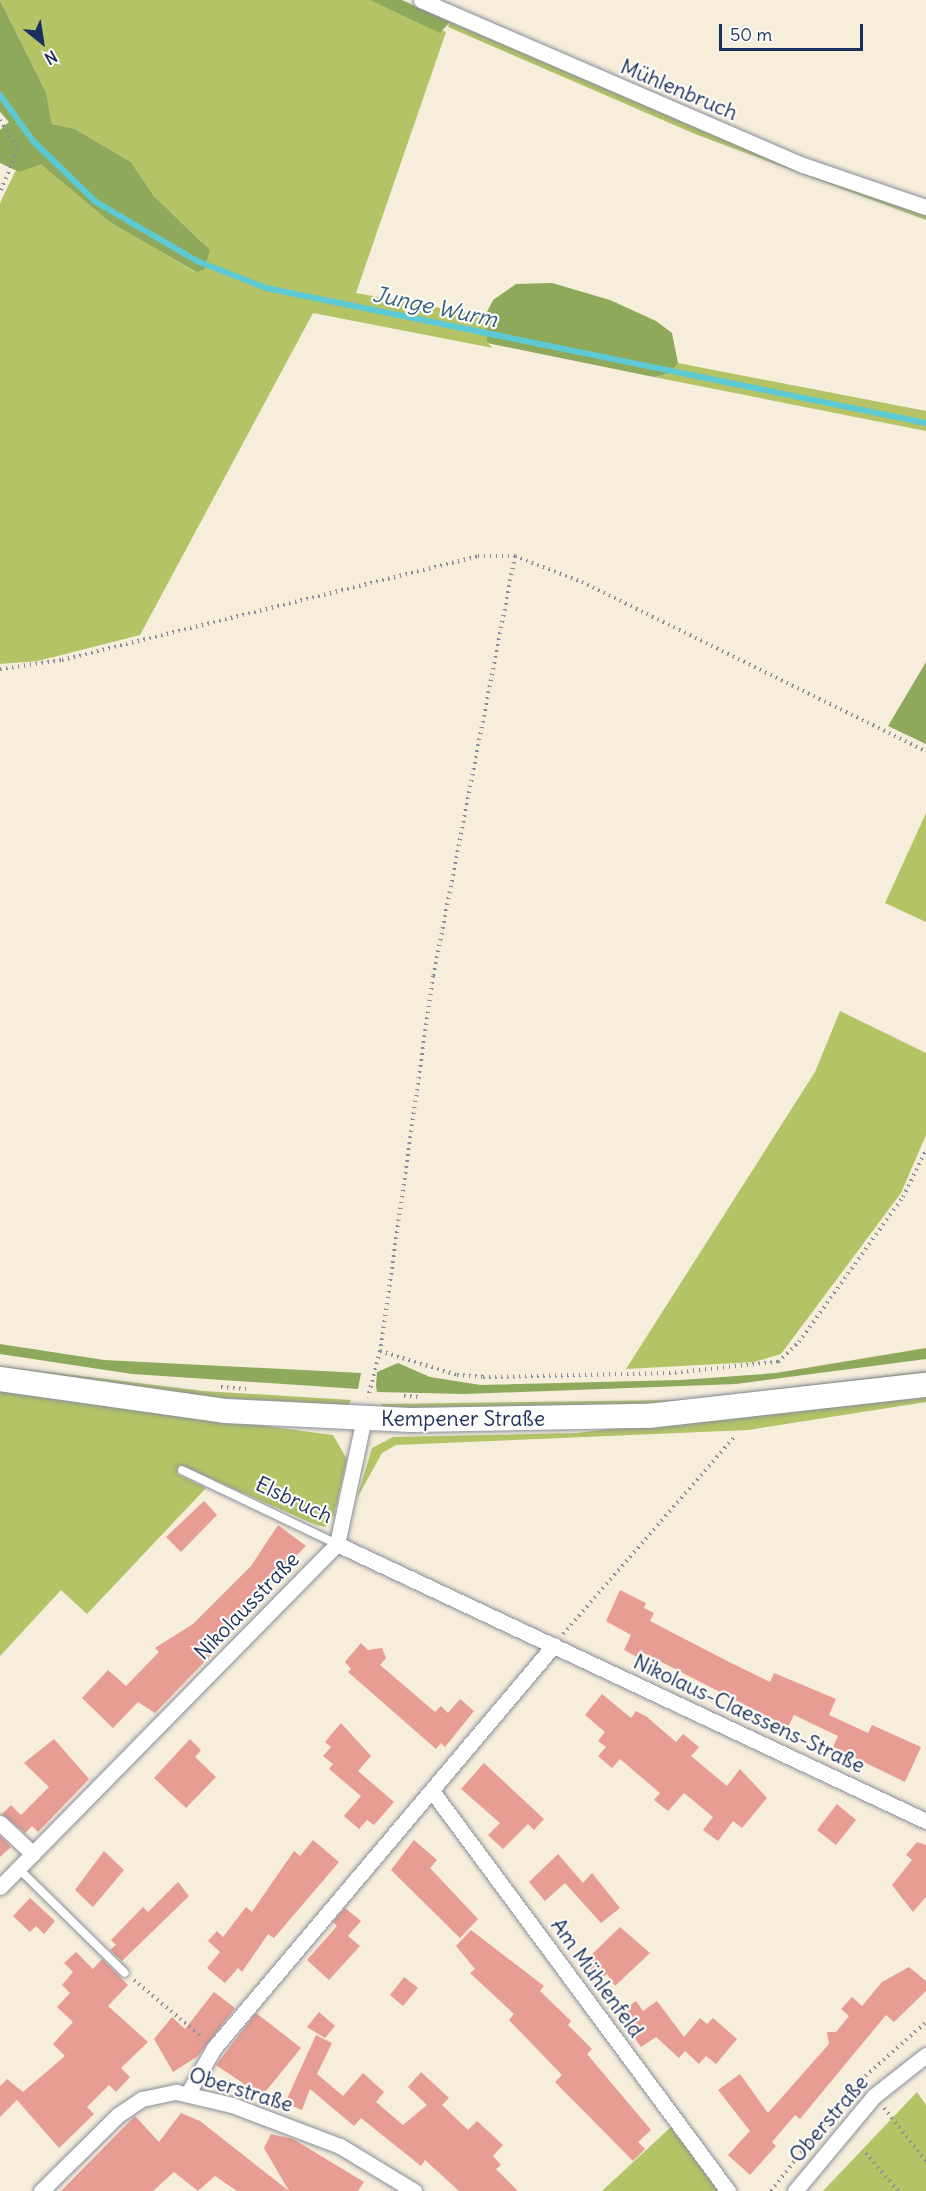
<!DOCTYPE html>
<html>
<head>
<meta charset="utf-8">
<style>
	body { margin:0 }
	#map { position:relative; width:926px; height:2191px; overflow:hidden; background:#f6edda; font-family:Delius,sans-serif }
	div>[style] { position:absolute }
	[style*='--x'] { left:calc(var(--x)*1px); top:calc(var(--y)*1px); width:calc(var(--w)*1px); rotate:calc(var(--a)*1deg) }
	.green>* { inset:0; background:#b3c366 }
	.forest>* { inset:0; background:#8ea95b }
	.stream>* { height:6px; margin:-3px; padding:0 3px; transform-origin:3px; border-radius:3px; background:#5dcad3 }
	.building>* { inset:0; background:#e79c94 }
	.path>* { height:4px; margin-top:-2px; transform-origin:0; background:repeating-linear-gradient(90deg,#888e9c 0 1.5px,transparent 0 6px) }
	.roads { filter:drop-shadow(0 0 2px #888e9c) drop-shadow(0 0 2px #888e9c) }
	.service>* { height:8px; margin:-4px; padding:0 4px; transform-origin:4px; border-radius:4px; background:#fff }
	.minor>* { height:15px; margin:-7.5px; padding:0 7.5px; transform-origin:7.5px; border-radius:7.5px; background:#fff }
	.primary>* { height:24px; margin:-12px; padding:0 12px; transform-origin:12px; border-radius:12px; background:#fff }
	span { translate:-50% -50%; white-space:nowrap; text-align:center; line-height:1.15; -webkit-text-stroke:4.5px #fdfcf7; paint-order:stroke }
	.street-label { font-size:21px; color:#1b2f5e }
	.water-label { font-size:22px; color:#2f5e81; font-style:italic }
	.north { position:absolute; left:12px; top:12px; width:60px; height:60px; -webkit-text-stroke:4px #fdfcf7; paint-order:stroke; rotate:150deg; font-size:16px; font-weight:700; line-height:24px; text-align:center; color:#1b2f5e }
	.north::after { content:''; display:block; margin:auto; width:21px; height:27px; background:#1b2f5e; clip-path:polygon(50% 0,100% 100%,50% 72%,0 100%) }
	.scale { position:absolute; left:719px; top:24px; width:144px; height:27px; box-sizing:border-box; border:3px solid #1b2f5e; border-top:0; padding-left:8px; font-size:18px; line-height:21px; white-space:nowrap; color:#1b2f5e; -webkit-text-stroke:4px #fdfcf7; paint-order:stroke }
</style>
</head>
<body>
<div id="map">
	<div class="green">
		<div style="clip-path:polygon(0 0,370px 0,446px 32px,356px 293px,485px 316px,487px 343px,493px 348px,313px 313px,140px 635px,38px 661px,0 664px,0 203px,16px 170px,41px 163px,110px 221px,195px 272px,202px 242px,154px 196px,131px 162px,75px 129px,52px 124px,46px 92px)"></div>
		<div style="clip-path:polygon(450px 22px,727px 140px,926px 212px,926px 220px,695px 134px,448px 27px)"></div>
		<div style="clip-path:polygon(678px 363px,926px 411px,926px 431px,654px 377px,671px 373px)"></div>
		<div style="clip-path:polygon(926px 813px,926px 922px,885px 903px)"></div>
		<div style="clip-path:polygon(840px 1011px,926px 1053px,926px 1135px,901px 1193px,781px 1354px,754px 1362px,626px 1369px,815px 1072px)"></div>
		<div style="clip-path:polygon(0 1366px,203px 1391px,351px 1400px,348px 1405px,204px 1397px,0 1372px)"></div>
		<div style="clip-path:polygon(926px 1371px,926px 1376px,641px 1408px,383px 1409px,381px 1404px,678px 1400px)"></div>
		<div style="clip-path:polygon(0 1391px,333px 1435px,347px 1459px,334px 1515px,325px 1527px,316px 1525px,182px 1466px,177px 1474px,206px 1488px,87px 1614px,61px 1590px,0 1656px)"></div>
		<div style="clip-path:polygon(926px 1392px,926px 1402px,748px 1430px,396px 1445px,382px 1453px,357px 1498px,372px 1448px,393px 1437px,576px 1433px)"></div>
		<div style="clip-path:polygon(917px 2092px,926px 2105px,926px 2191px,823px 2191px)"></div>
		<div style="clip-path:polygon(671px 2127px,718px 2191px,602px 2191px)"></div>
	</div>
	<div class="forest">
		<div style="clip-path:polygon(0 0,46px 92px,52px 124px,75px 129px,131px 162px,154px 196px,210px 250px,204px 270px,196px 272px,110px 222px,41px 164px,19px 172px,0 163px,0 130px,9px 122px,0 112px)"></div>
		<div style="clip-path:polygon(370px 0,402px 0,450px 22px,440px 33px)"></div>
		<div style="clip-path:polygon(552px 283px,610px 300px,656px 321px,672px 333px,678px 363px,671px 373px,654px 377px,487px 343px,485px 316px,493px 300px,516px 284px)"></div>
		<div style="clip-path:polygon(926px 662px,926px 744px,888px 726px)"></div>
		<div style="clip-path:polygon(0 1344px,104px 1360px,361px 1373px,358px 1389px,132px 1374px,0 1354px)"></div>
		<div style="clip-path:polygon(926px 1348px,926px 1359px,736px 1384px,465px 1394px,377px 1392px,376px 1386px,377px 1372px,398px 1363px,430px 1377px,481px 1385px,681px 1380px,776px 1373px)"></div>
	</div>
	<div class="stream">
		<div style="--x:0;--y:95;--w:57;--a:54.3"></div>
		<div style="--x:33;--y:141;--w:88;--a:44.1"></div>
		<div style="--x:96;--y:202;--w:117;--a:30.3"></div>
		<div style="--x:197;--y:261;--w:74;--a:21.4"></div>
		<div style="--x:266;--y:288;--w:674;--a:11.56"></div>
	</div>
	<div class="building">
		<div style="clip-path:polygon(204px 1501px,217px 1515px,181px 1552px,166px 1537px)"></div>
		<div style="clip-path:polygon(278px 1525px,306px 1546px,207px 1646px,210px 1656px,155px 1713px,138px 1702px,113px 1728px,82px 1698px,108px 1670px,126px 1686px,159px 1652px,155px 1648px,193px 1624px,251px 1566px)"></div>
		<div style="clip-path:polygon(620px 1590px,646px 1603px,644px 1608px,654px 1613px,650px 1621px,731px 1663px,770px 1682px,774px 1673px,836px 1699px,829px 1715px,868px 1733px,872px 1725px,921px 1747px,905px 1782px,833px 1747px,838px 1736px,794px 1715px,788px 1727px,644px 1653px,641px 1659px,624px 1650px,631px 1635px,606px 1621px)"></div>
		<div style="clip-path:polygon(361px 1643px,368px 1650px,382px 1648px,386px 1658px,380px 1665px,435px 1712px,441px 1706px,448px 1713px,460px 1699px,474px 1711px,445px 1747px,441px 1743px,436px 1749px,348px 1672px,351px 1669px,345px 1662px)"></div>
		<div style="clip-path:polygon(602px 1694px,631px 1718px,636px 1711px,647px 1717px,676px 1742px,683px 1734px,699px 1747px,691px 1756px,727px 1786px,740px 1769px,767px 1798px,742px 1828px,733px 1821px,718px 1841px,703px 1830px,713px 1817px,684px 1793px,668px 1811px,654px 1800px,660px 1793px,620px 1759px,612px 1768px,598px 1756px,606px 1747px,598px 1741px,605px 1732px,585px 1715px)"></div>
		<div style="clip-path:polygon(341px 1723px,371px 1756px,358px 1771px,394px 1802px,374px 1825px,367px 1820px,359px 1829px,344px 1816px,361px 1796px,329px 1769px,333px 1764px,323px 1756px,331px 1747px,325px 1742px)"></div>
		<div style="clip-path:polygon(54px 1739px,89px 1779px,38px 1832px,32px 1826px,25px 1833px,2px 1814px,11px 1805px,21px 1815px,49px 1787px,24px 1763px)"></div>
		<div style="clip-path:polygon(190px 1739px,201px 1750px,195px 1757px,216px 1777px,186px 1808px,154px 1778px)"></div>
		<div style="clip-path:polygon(484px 1763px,544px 1819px,534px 1830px,528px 1824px,503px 1849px,488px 1835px,500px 1823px,461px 1789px)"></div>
		<div style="clip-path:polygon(837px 1804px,856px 1820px,836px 1845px,817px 1830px)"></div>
		<div style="clip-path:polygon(0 1836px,11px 1847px,0 1857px)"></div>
		<div style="clip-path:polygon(313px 1840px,339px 1862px,274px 1938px,268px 1934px,242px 1972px,238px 1968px,225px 1983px,207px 1968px,220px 1952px,208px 1941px,217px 1931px,223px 1937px,246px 1907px,252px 1912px,294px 1851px,300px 1856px)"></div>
		<div style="clip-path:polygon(414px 1840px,437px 1860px,430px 1868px,478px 1919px,460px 1938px,391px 1870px)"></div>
		<div style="clip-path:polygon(917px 1842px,926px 1845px,926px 1897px,913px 1912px,892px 1885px,912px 1860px,906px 1855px)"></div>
		<div style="clip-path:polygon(104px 1851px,124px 1870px,93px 1907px,75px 1890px)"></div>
		<div style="clip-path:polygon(558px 1854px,583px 1883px,592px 1873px,620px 1908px,601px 1923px,565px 1883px,545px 1901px,529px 1882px)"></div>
		<div style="clip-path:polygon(178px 1882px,189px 1896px,122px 1961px,110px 1950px,116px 1945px,111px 1940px,143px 1907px,148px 1912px)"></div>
		<div style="clip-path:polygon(30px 1898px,55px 1921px,44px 1934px,36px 1926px,30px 1932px,13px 1916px)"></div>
		<div style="clip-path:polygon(345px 1908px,361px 1921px,348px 1936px,360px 1946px,329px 1980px,307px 1960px,337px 1926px,333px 1922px)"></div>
		<div style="clip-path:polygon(620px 1927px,650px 1953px,615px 1986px,607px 1974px,598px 1980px,585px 1961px)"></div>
		<div style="clip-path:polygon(471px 1930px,544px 1986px,540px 1991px,571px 2021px,568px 2025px,592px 2049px,587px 2054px,651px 2130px,638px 2142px,645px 2149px,633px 2161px,555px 2082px,562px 2075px,509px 2020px,514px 2014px,470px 1973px,475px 1969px,456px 1946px)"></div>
		<div style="clip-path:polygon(76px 1952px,93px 1969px,102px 1959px,128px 1985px,108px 2006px,148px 2042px,121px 2068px,130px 2077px,116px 2092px,109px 2085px,87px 2107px,94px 2114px,59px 2148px,17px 2100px,0 2117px,0 2086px,7px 2079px,23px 2092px,65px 2056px,53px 2044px,73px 2022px,57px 2007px,70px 1993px,62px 1985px,73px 1972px,64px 1963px)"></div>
		<div style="clip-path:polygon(909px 1967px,926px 1981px,926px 1991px,894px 2022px,886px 2015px,800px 2119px,795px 2115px,772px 2142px,776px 2146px,750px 2175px,728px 2155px,750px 2131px,718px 2090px,740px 2074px,768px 2113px,829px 2044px,827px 2032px,836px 2032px,849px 2016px,841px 2009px,852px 1997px,862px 2006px,882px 1982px)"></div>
		<div style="clip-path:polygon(404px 1977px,418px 1988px,403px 2006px,390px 1995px)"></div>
		<div style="clip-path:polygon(214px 1992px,235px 2008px,198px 2056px,173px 2072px,154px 2039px,172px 2017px,185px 2029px)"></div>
		<div style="clip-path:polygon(636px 2001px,643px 2011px,657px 2001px,684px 2037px,700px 2018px,707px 2024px,713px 2018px,737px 2039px,716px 2064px,706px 2056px,699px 2064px,685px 2051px,679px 2058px,656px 2037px,641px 2047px,617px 2014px)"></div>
		<div style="clip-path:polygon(319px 2012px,335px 2026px,325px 2038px,307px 2027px)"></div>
		<div style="clip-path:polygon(256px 2013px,301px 2048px,262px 2096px,216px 2065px)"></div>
		<div style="clip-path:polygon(316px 2035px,332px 2043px,317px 2074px,343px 2096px,363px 2073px,384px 2092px,376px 2102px,403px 2125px,427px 2105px,408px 2087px,421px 2072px,449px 2098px,442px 2105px,468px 2130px,477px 2121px,503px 2145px,493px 2156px,501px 2165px,496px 2169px,518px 2191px,459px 2191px,425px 2160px,421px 2166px,361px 2118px,354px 2126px,310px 2089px,302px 2110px,285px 2103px)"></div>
		<div style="clip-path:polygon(181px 2113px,200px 2121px,289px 2191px,237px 2191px,215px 2176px,198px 2191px,174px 2172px,153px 2191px,61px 2191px,135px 2116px,159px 2142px)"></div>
		<div style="clip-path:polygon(271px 2134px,293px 2139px,364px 2182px,358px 2191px,289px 2191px,264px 2148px)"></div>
	</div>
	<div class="path">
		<div style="--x:0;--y:120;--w:35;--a:59"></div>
		<div style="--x:18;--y:150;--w:46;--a:113.2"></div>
		<div style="--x:515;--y:556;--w:72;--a:21.2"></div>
		<div style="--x:582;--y:582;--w:383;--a:26.2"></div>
		<div style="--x:0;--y:669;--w:63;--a:-8.3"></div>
		<div style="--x:62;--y:660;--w:429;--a:-14"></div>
		<div style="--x:478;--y:556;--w:37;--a:0"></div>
		<div style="--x:515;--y:556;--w:428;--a:101"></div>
		<div style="--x:433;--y:976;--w:379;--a:98"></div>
		<div style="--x:380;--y:1351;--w:48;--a:104.6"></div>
		<div style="--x:380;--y:1351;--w:81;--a:17.3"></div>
		<div style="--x:457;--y:1375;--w:26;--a:4"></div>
		<div style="--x:483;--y:1377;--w:186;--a:-1.2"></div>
		<div style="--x:669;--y:1373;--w:110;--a:-5.8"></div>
		<div style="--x:778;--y:1362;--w:29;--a:-44"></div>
		<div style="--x:799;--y:1342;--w:178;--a:-54.4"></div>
		<div style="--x:903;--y:1197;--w:52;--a:-63.9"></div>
		<div style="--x:221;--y:1387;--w:25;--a:5"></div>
		<div style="--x:404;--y:1396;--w:16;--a:4"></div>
		<div style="--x:563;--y:1634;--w:264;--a:-49"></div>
		<div style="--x:134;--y:1980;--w:89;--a:40"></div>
		<div style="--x:884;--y:2108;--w:68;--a:51.6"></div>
		<div style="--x:866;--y:2153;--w:50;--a:49.9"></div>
		<div style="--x:771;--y:2191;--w:131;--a:-51.8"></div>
		<div style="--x:852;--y:2088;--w:99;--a:-41.7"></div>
	</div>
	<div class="roads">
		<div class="service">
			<div style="--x:182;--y:1470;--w:172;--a:25.5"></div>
			<div style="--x:19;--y:1869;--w:148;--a:44.5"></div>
		</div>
		<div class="minor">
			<div style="--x:421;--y:0;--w:416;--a:23.4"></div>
			<div style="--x:803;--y:165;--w:130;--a:18.9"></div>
			<div style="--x:337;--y:1544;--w:651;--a:25.19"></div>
			<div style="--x:337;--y:1544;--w:129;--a:-77.9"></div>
			<div style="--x:432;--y:1791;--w:498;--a:53.5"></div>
			<div style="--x:0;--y:1823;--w:45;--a:43.2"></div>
			<div style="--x:0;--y:1887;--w:481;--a:-45.5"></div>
			<div style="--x:188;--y:2093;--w:52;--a:-60"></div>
			<div style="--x:214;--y:2048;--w:527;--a:-49.85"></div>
			<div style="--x:41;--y:2191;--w:108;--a:-44.6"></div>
			<div style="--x:118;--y:2115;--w:29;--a:-34"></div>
			<div style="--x:142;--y:2099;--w:35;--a:-12"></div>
			<div style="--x:176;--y:2092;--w:57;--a:13.1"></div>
			<div style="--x:232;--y:2105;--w:116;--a:20.8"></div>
			<div style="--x:340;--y:2146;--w:87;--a:31.3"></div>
			<div style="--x:795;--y:2191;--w:124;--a:-50.3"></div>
			<div style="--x:874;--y:2096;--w:66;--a:-38.3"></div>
		</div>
		<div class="primary">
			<div style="--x:0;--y:1379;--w:227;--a:8.1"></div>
			<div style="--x:225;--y:1411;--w:186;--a:2.8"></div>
			<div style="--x:411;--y:1420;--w:237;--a:-1"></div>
			<div style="--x:648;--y:1416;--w:280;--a:-6.4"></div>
		</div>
	</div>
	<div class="street-label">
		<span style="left:679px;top:90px;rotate:23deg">Mühlenbruch</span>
		<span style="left:463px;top:1419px">Kempener Straße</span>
		<span style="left:294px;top:1500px;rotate:25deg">Elsbruch</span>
		<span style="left:247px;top:1606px;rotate:-46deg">Nikolausstraße</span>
		<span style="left:749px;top:1714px;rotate:25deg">Nikolaus-Claessens-Straße</span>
		<span style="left:597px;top:1978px;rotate:54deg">Am Mühlenfeld</span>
		<span style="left:241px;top:2090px;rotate:17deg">Oberstraße</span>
		<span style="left:829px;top:2119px;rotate:-49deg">Oberstraße</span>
	</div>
	<div class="water-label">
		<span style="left:435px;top:307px;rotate:12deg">Junge Wurm</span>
	</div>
	<div class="north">N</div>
	<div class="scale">50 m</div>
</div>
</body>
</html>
